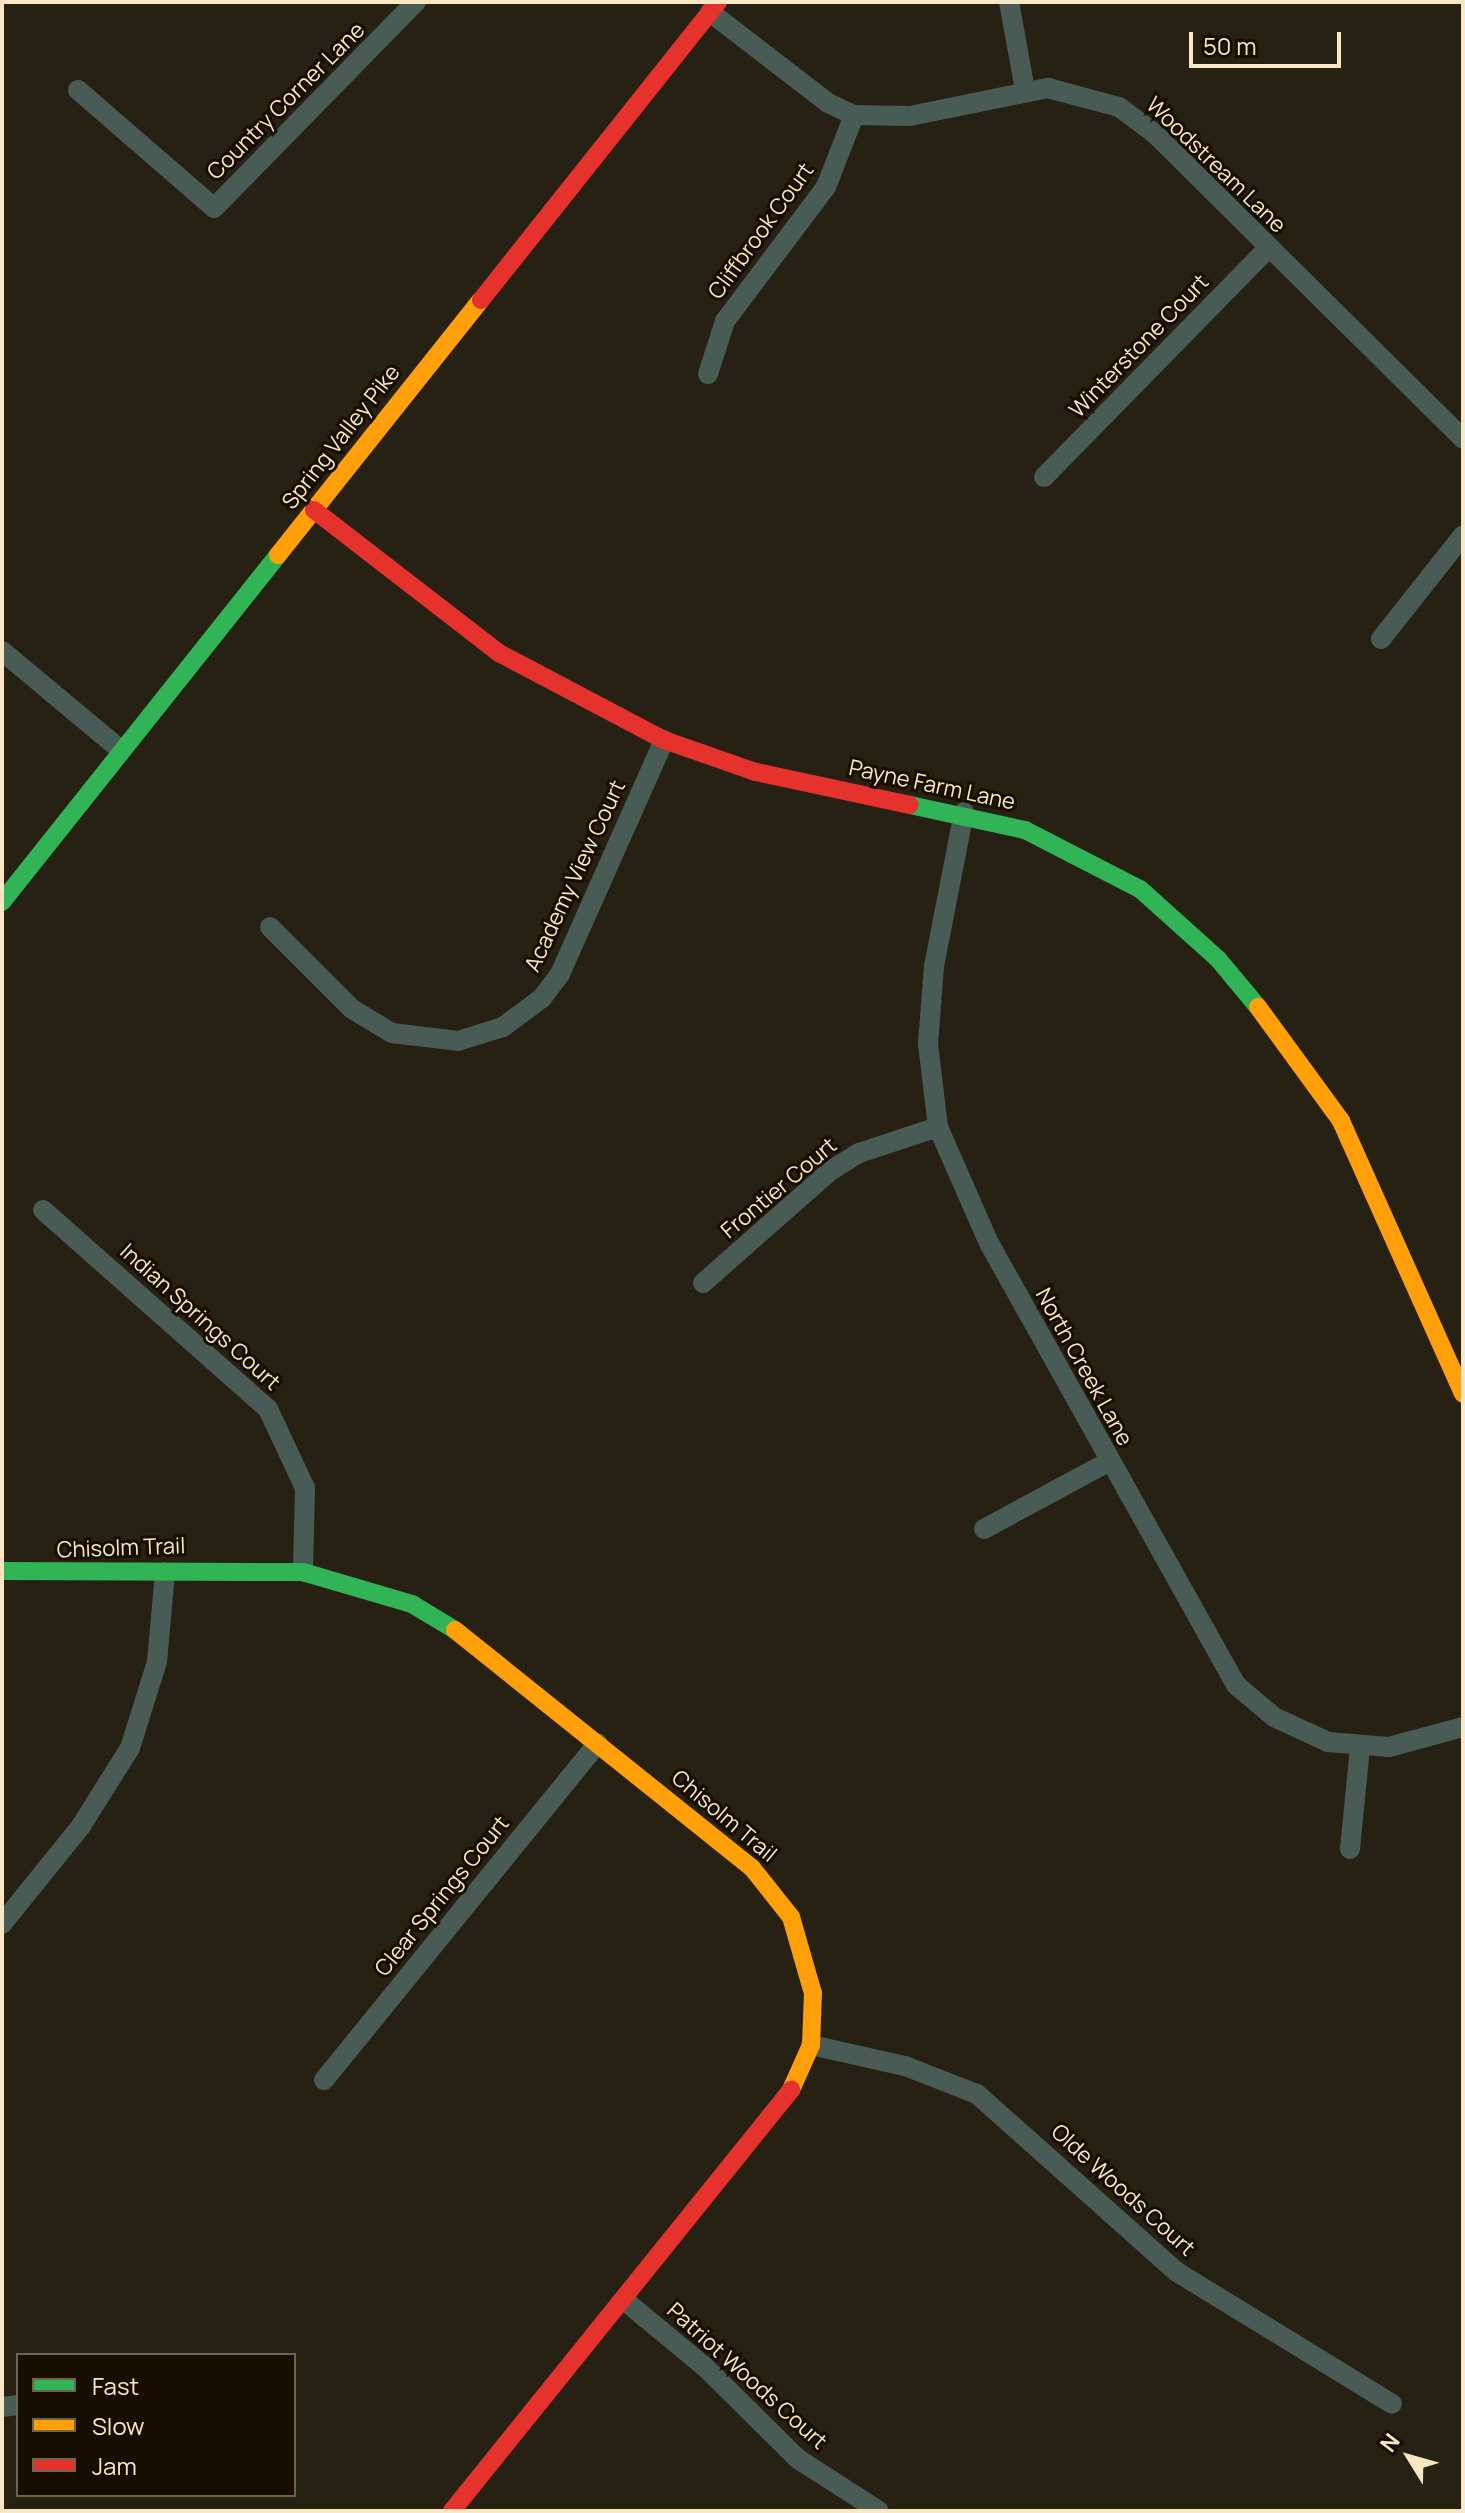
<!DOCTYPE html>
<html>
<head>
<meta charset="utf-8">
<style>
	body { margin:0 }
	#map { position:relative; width:1465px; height:2513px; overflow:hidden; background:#272114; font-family:Manrope,sans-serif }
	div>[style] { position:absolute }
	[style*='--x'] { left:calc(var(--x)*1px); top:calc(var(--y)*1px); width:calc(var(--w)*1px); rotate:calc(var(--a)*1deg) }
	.street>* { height:20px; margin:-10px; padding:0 10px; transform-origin:10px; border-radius:10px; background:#495b55 }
	.fast>* { height:18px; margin:-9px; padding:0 9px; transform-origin:9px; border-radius:9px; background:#30b455 }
	.slow>* { height:18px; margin:-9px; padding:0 9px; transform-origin:9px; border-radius:9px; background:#ff9f0a }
	.jam>* { height:18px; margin:-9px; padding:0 9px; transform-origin:9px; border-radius:9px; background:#e5322d }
	span { translate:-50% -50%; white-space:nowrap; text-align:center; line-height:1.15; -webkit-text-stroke:6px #170d00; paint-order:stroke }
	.street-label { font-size:22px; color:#f9e7c3 }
	.frame { position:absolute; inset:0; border:4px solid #f9e7c3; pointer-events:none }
	.legend { position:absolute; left:16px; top:2353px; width:280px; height:144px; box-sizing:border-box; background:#170d00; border:2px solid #71644e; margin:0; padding:10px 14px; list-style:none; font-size:24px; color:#f9e7c3 }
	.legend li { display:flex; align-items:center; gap:16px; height:40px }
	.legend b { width:40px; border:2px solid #71644e }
	.north { position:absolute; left:1369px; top:2417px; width:80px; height:80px; -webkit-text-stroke:6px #170d00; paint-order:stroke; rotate:307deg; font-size:22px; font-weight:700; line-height:32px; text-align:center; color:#f9e7c3 }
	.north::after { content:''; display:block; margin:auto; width:28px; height:36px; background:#f9e7c3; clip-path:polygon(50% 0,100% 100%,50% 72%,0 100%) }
	.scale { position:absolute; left:1189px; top:32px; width:152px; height:36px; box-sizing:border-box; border:4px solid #f9e7c3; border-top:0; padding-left:10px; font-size:24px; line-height:28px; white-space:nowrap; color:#f9e7c3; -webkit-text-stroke:6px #170d00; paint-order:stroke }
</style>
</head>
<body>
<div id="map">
	<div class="street">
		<div style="--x:1009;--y:2;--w:89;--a:79.7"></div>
		<div style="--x:710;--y:12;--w:149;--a:37.6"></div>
		<div style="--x:828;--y:103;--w:29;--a:25"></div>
		<div style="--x:854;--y:115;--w:56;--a:1"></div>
		<div style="--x:910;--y:116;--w:141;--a:-11.5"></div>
		<div style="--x:1048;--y:88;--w:73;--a:15"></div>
		<div style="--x:1119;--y:107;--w:44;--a:36.6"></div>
		<div style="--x:1154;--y:133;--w:435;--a:44.7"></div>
		<div style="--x:78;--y:90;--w:180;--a:40.9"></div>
		<div style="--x:214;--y:208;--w:289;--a:-45.6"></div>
		<div style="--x:708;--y:374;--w:56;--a:-72.2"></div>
		<div style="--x:725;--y:321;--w:168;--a:-53"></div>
		<div style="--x:826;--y:187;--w:77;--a:-68.7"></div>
		<div style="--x:1044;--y:477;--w:320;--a:-45.6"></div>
		<div style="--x:1381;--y:639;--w:132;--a:-51.7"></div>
		<div style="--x:2;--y:651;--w:155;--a:39.8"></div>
		<div style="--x:964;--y:812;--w:157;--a:101"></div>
		<div style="--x:934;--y:966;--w:78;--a:94.4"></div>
		<div style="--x:928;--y:1044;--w:84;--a:83.1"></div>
		<div style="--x:938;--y:1127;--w:127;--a:66.3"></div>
		<div style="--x:989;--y:1243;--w:506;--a:60.8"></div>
		<div style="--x:1236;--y:1685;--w:50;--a:40.1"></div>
		<div style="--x:1274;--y:1717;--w:60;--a:24.8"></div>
		<div style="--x:1328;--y:1742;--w:61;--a:4.7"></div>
		<div style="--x:1389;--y:1747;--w:77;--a:-15.1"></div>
		<div style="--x:270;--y:927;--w:116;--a:45"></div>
		<div style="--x:352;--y:1009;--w:47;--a:31"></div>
		<div style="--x:392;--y:1033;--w:66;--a:6.9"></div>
		<div style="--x:458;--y:1041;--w:47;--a:-17.3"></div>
		<div style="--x:503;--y:1027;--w:49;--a:-36.6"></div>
		<div style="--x:542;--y:998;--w:30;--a:-53"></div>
		<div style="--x:560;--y:974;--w:256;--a:-66"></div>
		<div style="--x:43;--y:1210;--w:300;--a:41.5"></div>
		<div style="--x:268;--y:1409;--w:87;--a:64.9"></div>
		<div style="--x:305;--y:1488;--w:84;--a:91.4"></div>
		<div style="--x:703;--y:1283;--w:169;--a:-41.4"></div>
		<div style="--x:830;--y:1171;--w:34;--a:-32"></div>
		<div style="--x:859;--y:1153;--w:83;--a:-18.2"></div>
		<div style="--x:984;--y:1529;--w:141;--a:-28.4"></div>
		<div style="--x:1350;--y:1849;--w:102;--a:-84.4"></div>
		<div style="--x:2;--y:1924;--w:126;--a:-51.1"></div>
		<div style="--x:81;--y:1826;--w:92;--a:-57.9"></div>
		<div style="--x:130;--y:1748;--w:90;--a:-72.6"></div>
		<div style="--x:157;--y:1662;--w:90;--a:-84.9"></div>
		<div style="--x:811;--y:2045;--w:96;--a:12.6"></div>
		<div style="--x:905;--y:2066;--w:77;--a:21.3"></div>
		<div style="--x:977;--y:2094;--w:268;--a:41.7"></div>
		<div style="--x:1177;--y:2272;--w:252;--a:31.5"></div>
		<div style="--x:324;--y:2080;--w:434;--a:-50.9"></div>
		<div style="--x:624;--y:2300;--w:105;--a:39.6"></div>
		<div style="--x:705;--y:2367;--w:131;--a:44.7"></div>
		<div style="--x:798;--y:2459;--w:96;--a:32.7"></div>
		<div style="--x:2;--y:2407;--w:16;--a:-7"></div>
	</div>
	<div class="fast">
		<div style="--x:910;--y:805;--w:118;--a:12.3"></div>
		<div style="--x:1025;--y:830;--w:129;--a:27.2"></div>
		<div style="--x:1140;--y:889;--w:105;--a:41.9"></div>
		<div style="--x:1218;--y:959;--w:62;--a:50.2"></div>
		<div style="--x:2;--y:902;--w:443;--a:-51.5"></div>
		<div style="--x:2;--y:1571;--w:301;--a:0.2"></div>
		<div style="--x:303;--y:1572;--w:114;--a:16.4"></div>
		<div style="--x:412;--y:1604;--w:50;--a:31.2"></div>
	</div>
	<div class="slow">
		<div style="--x:278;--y:555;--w:326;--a:-51.5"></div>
		<div style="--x:1258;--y:1007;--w:141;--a:53.9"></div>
		<div style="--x:1341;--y:1121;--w:299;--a:65.9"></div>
		<div style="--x:455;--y:1630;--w:381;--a:38.7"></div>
		<div style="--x:752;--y:1868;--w:63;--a:51.5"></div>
		<div style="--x:791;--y:1917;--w:79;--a:73.9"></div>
		<div style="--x:813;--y:1993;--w:52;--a:92.2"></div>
		<div style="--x:811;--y:2045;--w:49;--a:114"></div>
	</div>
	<div class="jam">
		<div style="--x:481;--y:300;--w:381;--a:-51.5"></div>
		<div style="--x:314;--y:510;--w:234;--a:37.7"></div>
		<div style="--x:499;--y:653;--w:187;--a:27.8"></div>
		<div style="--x:664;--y:740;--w:97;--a:19.2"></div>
		<div style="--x:756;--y:772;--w:157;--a:12.1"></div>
		<div style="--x:452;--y:2511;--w:541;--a:-51.16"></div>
	</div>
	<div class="street-label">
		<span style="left:286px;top:101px;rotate:-45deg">Country Corner Lane</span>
		<span style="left:1216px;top:165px;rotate:44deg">Woodstream Lane</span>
		<span style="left:761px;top:231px;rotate:-54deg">Cliffbrook Court</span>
		<span style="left:1139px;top:346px;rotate:-46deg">Winterstone Court</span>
		<span style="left:341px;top:437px;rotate:-52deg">Spring Valley Pike</span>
		<span style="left:932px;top:785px;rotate:12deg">Payne Farm Lane</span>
		<span style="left:575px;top:876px;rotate:-65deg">Academy View Court</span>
		<span style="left:779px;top:1188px;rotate:-40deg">Frontier Court</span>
		<span style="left:200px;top:1317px;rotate:42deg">Indian Springs Court</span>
		<span style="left:1084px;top:1367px;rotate:61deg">North Creek Lane</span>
		<span style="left:121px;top:1548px;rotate:-2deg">Chisolm Trail</span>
		<span style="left:724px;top:1816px;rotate:40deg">Chisolm Trail</span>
		<span style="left:442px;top:1896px;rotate:-51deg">Clear Springs Court</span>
		<span style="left:1123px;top:2190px;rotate:42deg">Olde Woods Court</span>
		<span style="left:747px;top:2376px;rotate:42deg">Patriot Woods Court</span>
	</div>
	<div class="frame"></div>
	<ul class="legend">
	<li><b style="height:10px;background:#30b455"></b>Fast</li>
	<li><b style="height:10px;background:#ff9f0a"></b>Slow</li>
	<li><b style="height:10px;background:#e5322d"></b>Jam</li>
	</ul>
	<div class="north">N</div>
	<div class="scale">50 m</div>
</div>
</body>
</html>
